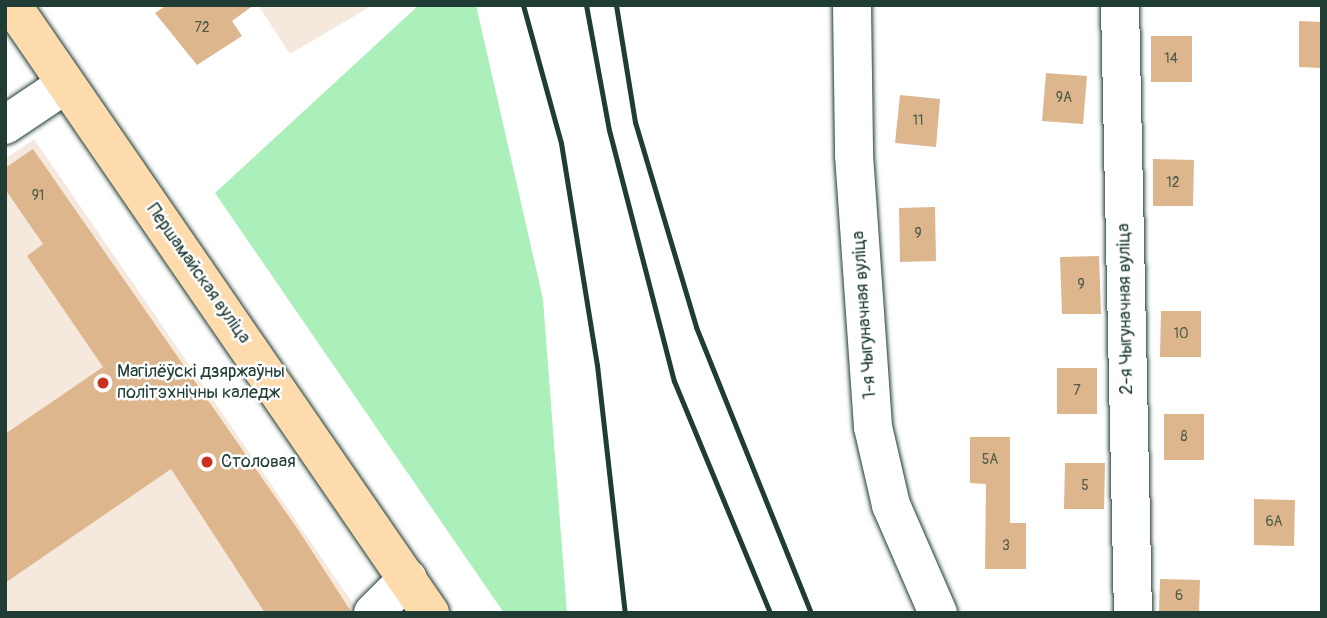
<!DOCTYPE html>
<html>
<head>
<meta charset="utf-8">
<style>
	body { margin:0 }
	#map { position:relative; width:1327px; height:618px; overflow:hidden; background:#fff; font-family:Pangolin,sans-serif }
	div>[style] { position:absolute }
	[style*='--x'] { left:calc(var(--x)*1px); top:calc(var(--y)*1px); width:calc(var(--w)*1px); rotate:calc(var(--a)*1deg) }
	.built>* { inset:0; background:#f5e9dd }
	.green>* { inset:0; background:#abefba }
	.building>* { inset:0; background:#ddb68e }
	.roads { filter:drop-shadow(0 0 2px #1f3d34) drop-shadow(0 0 2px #1f3d34) }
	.minor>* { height:38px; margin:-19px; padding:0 19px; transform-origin:19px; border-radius:19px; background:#fff }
	.major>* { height:38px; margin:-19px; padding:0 19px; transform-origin:19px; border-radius:19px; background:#fddbac }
	.rail>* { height:5px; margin:-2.5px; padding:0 2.5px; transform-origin:2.5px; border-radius:2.5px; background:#1f3d34 }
	.dots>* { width:19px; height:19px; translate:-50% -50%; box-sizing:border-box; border:4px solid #fff; border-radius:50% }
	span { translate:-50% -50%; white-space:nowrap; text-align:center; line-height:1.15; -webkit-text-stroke:5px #fff; paint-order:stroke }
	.number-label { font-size:14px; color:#4e5b4a }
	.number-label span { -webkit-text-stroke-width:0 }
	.street-label { font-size:18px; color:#1f3d34 }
	.poi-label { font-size:18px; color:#1f3d34 }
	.left { translate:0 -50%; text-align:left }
	.frame { position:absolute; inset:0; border:7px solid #1f3d34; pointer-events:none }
</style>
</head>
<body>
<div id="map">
	<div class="built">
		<div style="clip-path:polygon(258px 5px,373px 5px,290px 54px)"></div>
		<div style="clip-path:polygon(34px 139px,356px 608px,353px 613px,5px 613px,5px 159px)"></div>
	</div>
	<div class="green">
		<div style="clip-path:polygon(419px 5px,476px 5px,543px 299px,567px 613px,504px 613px,215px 193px)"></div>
	</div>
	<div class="building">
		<div style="clip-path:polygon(167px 5px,254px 5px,232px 21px,242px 36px,197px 65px,155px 13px)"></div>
		<div style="clip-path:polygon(1299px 21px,1322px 22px,1322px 68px,1299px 67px)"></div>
		<div style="clip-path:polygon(1151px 36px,1192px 36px,1192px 82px,1151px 82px)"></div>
		<div style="clip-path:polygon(1046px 73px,1087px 76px,1083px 124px,1042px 121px)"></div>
		<div style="clip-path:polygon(900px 95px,940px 99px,936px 147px,895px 143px)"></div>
		<div style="clip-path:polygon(33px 149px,299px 531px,352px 613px,265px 613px,171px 469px,5px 583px,5px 434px,103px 367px,27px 256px,43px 244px,5px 189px,5px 168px)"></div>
		<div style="clip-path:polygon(1153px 159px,1194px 160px,1193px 206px,1153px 206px)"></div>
		<div style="clip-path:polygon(935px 207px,936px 261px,900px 262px,899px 208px)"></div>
		<div style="clip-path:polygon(1099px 256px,1101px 314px,1062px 314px,1060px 257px)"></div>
		<div style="clip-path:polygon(1161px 311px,1201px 311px,1201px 357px,1160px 357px)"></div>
		<div style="clip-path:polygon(1057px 368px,1097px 368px,1097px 414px,1057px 414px)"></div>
		<div style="clip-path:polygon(1164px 414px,1204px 414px,1204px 460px,1164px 460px)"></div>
		<div style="clip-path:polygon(970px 437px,1010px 437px,1010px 523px,1026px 523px,1026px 569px,985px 569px,986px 484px,970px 483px)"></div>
		<div style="clip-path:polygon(1065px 463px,1105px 463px,1104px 509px,1064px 509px)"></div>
		<div style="clip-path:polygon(1254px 499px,1295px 500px,1294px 546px,1254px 545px)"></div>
		<div style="clip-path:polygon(1160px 579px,1200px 580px,1199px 613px,1159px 613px)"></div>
	</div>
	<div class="roads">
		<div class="minor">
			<div style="--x:852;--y:5;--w:150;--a:89.2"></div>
			<div style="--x:854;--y:155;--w:273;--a:86"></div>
			<div style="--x:873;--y:427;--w:80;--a:77"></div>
			<div style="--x:891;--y:505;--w:118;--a:66.5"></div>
			<div style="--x:1120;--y:5;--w:608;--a:88.78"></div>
			<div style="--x:5;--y:125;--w:73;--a:-33.9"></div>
			<div style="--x:373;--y:613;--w:49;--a:-45"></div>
		</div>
		<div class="major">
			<div style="--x:12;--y:5;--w:738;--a:55.49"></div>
		</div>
	</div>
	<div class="rail">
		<div style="--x:523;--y:5;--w:143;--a:74.6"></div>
		<div style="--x:561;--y:143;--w:225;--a:80.8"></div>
		<div style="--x:597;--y:365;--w:250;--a:83.6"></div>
		<div style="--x:586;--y:5;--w:127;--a:79.6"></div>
		<div style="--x:609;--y:130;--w:259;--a:75.5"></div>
		<div style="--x:674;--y:381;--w:251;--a:67.5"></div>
		<div style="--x:616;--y:5;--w:119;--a:80.8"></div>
		<div style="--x:635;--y:122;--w:214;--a:73.4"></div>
		<div style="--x:696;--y:327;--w:308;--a:68.1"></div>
	</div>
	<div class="dots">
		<div style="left:103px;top:383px;background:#c8321e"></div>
		<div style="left:207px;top:462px;background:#c8321e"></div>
	</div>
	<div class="number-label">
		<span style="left:202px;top:28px">72</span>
		<span style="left:1171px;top:59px">14</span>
		<span style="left:1064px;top:98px">9А</span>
		<span style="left:918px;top:121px">11</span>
		<span style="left:1173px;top:183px">12</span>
		<span style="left:38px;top:196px">91</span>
		<span style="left:918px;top:234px">9</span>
		<span style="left:1081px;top:285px">9</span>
		<span style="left:1181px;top:334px">10</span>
		<span style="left:1077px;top:391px">7</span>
		<span style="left:1184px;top:437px">8</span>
		<span style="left:990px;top:460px">5А</span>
		<span style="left:1085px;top:486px">5</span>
		<span style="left:1274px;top:522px">6А</span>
		<span style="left:1006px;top:546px">3</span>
		<span style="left:1179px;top:596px">6</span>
	</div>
	<div class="street-label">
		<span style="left:198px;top:274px;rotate:55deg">Першамайская вуліца</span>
		<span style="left:1126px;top:309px;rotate:-91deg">2-я Чыгуначная вуліца</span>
		<span style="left:865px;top:315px;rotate:-94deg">1-я Чыгуначная вуліца</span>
	</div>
	<div class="poi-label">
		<span class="left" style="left:117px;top:383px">Магілёўскі дзяржаўны<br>політэхнічны каледж</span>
		<span class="left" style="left:221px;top:462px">Столовая</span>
	</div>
	<div class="frame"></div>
</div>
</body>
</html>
